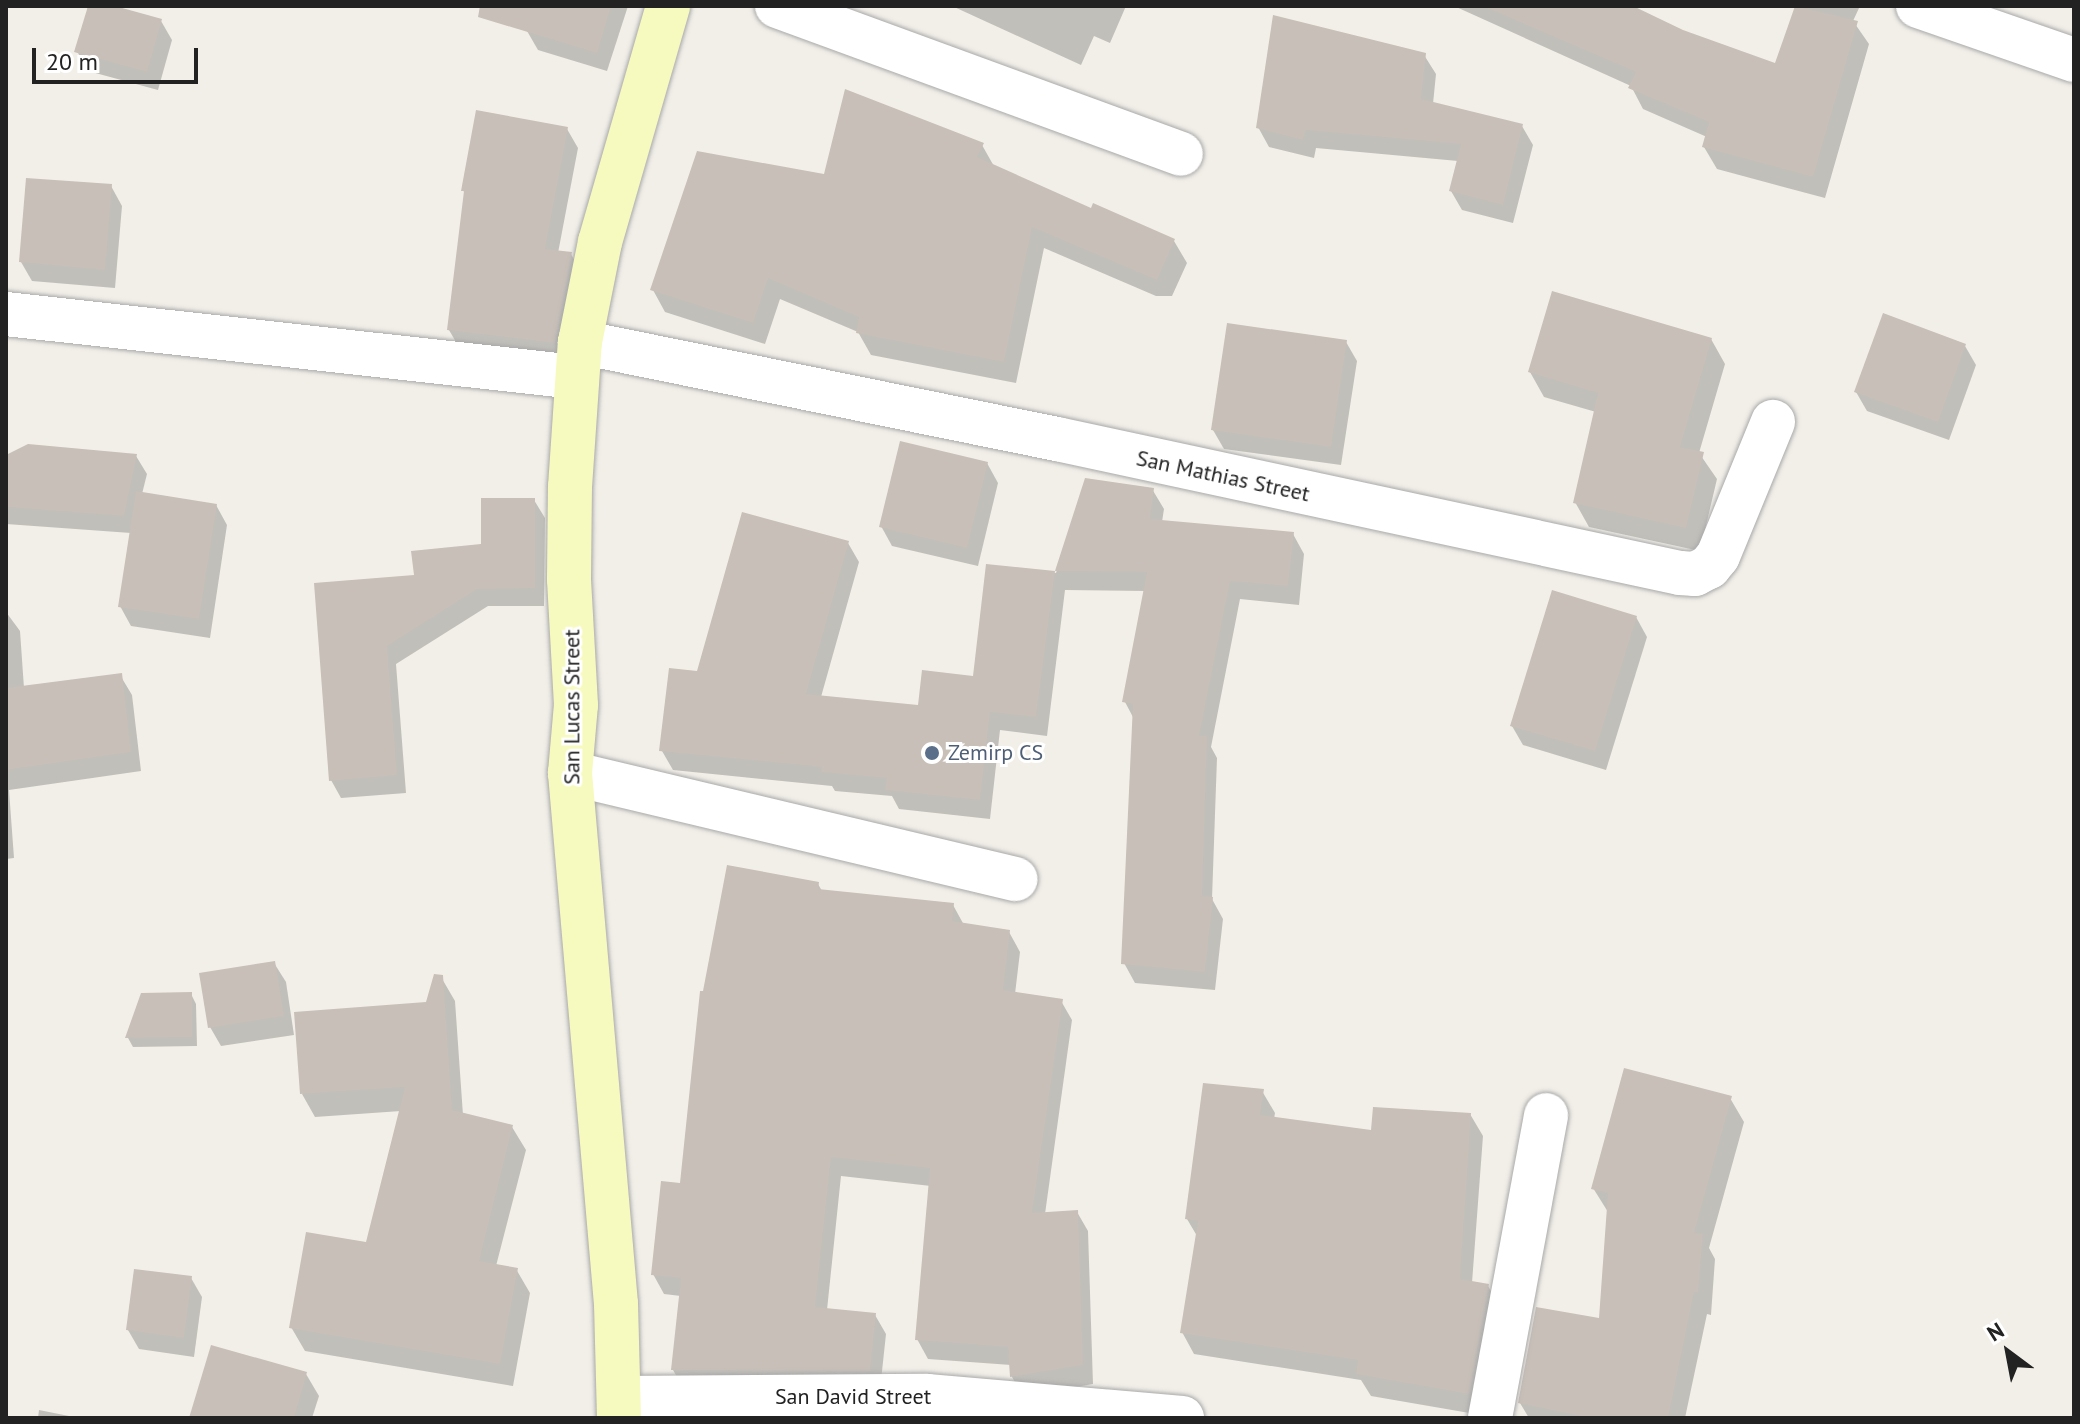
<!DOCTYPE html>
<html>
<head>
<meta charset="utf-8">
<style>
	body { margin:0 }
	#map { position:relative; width:2080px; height:1424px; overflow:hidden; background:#f2efe9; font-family:"PT Sans",sans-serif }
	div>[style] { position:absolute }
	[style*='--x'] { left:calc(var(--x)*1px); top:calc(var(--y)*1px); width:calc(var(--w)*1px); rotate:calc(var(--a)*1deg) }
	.shadow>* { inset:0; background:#0003 }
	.building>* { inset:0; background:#c7bfb8 }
	.roads { filter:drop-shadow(0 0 2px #a9a9a9) drop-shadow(0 0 2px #a9a9a9) }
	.street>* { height:44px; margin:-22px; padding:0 22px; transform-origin:22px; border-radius:22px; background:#fff }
	.secondary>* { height:44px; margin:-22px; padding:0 22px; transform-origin:22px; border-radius:22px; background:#f7fabf }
	.dots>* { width:22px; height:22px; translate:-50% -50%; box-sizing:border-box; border:4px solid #fff; border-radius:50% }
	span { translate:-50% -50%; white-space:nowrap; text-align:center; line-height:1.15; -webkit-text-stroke:6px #fff; paint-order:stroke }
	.street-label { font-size:22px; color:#222 }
	.service-label { font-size:22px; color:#4e5e75 }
	.left { translate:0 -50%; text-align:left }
	.frame { position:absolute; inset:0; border:8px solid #222; pointer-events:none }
	.north { position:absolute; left:1968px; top:1312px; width:80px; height:80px; -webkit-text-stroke:6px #fff; paint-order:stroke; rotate:328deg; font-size:22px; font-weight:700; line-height:32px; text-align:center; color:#222 }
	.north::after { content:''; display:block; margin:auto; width:28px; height:36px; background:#222; clip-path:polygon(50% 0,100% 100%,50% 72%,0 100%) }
	.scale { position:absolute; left:32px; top:48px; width:166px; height:36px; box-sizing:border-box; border:4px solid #222; border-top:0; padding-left:10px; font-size:24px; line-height:28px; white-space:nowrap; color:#222; -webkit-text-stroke:6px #fff; paint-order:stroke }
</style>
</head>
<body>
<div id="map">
	<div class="shadow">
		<div style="clip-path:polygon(90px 6px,107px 6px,161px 21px,172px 40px,158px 90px,88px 71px,77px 51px)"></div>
		<div style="clip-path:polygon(535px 6px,628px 6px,607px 71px,538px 50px,527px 31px)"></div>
		<div style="clip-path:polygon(952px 6px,1126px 6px,1110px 43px,1094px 36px,1081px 65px)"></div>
		<div style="clip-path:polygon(1454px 6px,1628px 6px,1682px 32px,1776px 65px,1797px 6px,1860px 6px,1853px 21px,1869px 44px,1825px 198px,1717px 169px,1704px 147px,1707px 137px,1643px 109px,1631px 86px)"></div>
		<div style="clip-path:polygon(1424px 55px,1436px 74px,1433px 104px,1522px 126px,1533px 145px,1513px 223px,1462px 210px,1451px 191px,1458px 161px,1316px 148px,1314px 158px,1269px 147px,1258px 127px)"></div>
		<div style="clip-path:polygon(567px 129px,578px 148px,558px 253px,571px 254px,582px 274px,565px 362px,460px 349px,449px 330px,466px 196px,463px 190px)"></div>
		<div style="clip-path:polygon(982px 145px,995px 168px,1092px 211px,1174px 241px,1187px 263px,1172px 296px,1156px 296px,1044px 248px,1016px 383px,871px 355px,858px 332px,780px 299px,765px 344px,665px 312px,653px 290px,826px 176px)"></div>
		<div style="clip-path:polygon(111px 186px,122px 206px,115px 288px,32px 281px,21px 262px)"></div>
		<div style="clip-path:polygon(1711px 339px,1725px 364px,1699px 453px,1717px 479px,1700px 551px,1589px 527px,1575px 502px,1596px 412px,1544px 397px,1530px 372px)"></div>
		<div style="clip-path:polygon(1346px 342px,1357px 361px,1341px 465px,1224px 449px,1213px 430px)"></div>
		<div style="clip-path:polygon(1965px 346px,1976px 365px,1949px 440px,1867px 411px,1856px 392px)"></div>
		<div style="clip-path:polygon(136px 456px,147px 474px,142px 494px,216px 505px,227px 525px,210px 638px,131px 626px,120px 606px,131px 533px,6px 524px,6px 457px)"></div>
		<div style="clip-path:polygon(987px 463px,998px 483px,978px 566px,892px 546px,881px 526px)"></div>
		<div style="clip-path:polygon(1087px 480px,1152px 489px,1164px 509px,1162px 522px,1293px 534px,1304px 554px,1299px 605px,1240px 599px,1211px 747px,1217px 758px,1212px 899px,1223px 919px,1215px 990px,1135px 983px,1124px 963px,1134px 719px,1125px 702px,1146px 591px,1065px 590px,1047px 736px,1000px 730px,990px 819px,899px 809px,892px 796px,835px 791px,832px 786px,673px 770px,662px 751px,699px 673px,848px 543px,859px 562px,821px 697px,920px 707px,975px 678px,988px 566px,1056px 573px)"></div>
		<div style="clip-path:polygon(534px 500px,545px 518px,544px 606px,488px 606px,396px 664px,406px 793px,341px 798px,331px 780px,316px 585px,416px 577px,483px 546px)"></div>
		<div style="clip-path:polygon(6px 612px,20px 631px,24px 688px,120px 675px,132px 695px,141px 771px,9px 790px,14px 858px,6px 859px)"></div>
		<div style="clip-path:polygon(1636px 617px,1647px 637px,1606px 770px,1523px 745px,1512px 726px)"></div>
		<div style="clip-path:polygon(818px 884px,822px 891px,953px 905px,964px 925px,1009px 932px,1020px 952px,1015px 994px,1061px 1001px,1072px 1020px,1045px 1214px,1077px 1212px,1088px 1231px,1093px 1384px,1023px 1396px,1012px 1377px,1011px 1365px,928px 1359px,917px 1339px,931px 1186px,841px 1176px,827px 1310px,875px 1315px,886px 1334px,880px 1390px,684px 1389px,673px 1370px,681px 1296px,664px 1294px,653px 1274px,681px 1185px)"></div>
		<div style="clip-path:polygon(274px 963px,286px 982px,294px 1035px,221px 1046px,210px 1027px)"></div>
		<div style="clip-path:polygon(441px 977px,455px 1001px,463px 1115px,512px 1127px,526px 1150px,496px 1266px,516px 1269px,530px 1293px,513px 1386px,305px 1351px,291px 1327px,367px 1244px,401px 1111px,315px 1117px,302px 1094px,428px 1004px)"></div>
		<div style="clip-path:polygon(191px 994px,196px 1004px,197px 1046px,133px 1047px,128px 1038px,142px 995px)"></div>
		<div style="clip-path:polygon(1262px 1091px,1275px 1113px,1274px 1119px,1373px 1132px,1470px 1114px,1483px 1136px,1472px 1283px,1488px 1286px,1501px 1308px,1481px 1415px,1371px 1396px,1361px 1380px,1194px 1354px,1182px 1332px,1197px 1236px,1187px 1219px)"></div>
		<div style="clip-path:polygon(1730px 1098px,1744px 1122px,1709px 1248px,1715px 1259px,1711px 1315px,1707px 1314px,1685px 1418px,1529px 1418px,1520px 1403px,1601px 1321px,1608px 1212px,1593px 1188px)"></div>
		<div style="clip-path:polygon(191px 1278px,202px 1297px,194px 1357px,139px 1349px,128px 1330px)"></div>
		<div style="clip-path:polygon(306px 1374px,319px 1396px,312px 1418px,191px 1418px)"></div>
		<div style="clip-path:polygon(39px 1410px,79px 1418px,38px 1418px)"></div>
	</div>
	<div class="building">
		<div style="clip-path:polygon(88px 6px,115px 6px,162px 19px,147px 72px,74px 52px)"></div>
		<div style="clip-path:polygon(480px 6px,611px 6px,597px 53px,478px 17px)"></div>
		<div style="clip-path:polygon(1483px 6px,1633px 6px,1683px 30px,1775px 63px,1795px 6px,1858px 21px,1813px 177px,1702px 147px,1709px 122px,1628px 88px,1636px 72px)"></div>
		<div style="clip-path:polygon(1273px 15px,1426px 53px,1421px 99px,1523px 124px,1503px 205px,1449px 191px,1461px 144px,1306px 130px,1303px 140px,1256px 128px)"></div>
		<div style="clip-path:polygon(845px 89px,984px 143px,977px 157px,1091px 208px,1093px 203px,1175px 239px,1157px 280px,1032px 227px,1004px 362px,856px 333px,859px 317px,768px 278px,753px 323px,650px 290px,697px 151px,824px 174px)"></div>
		<div style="clip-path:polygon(476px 110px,568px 127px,545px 249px,572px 252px,555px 343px,447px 330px,464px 191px,461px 191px)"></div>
		<div style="clip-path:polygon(26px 178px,112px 184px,105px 270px,19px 262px)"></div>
		<div style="clip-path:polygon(1552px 291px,1712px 338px,1680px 447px,1704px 452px,1686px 528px,1573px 503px,1598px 393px,1528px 372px)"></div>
		<div style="clip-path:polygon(1883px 313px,1966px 344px,1938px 422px,1854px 392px)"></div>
		<div style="clip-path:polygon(1227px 323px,1347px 340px,1331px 447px,1211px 430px)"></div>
		<div style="clip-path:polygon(900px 441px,988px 462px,967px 548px,879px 527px)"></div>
		<div style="clip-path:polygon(28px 444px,137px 454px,124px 516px,6px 507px,6px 455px)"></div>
		<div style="clip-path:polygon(1085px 478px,1154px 488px,1150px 519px,1294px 532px,1288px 586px,1230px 581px,1199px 736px,1207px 736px,1202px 896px,1213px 897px,1205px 972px,1121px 964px,1133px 704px,1122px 702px,1147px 572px,1055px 571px)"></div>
		<div style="clip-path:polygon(136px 491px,217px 504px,199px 619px,118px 607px)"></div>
		<div style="clip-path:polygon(481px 498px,535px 498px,535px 588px,477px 589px,387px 646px,397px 775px,329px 781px,314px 583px,414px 575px,411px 551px,481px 544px)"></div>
		<div style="clip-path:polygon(742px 512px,849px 541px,806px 694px,918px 705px,922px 670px,973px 676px,986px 564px,1055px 571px,1036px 717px,990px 712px,980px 800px,885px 790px,887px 778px,821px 772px,822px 767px,659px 751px,669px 668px,697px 671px)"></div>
		<div style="clip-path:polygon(1552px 590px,1637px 616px,1595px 751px,1510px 726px)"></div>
		<div style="clip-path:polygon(122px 673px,131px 752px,6px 770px,6px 688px)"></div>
		<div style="clip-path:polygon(727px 865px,819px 882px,818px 889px,954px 903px,952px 921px,1010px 930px,1003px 990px,1063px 999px,1032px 1213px,1078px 1210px,1083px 1365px,1010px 1377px,1008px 1347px,915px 1340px,930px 1168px,831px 1157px,815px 1307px,876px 1313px,870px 1371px,671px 1370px,681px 1278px,651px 1275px,661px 1181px,680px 1183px,700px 991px,703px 991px)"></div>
		<div style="clip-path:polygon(275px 961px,284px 1016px,208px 1028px,199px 973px)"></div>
		<div style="clip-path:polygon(434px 974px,443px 975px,452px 1110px,513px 1125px,479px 1261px,518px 1268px,500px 1364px,289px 1328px,306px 1232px,366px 1242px,405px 1087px,300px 1094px,294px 1012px,426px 1002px)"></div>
		<div style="clip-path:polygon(192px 992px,192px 1037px,125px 1038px,141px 993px)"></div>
		<div style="clip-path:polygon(1624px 1068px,1732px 1096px,1694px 1233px,1703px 1234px,1698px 1292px,1694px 1292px,1668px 1418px,1590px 1418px,1518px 1403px,1536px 1307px,1599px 1318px,1608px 1193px,1591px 1189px)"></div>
		<div style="clip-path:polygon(1203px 1083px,1264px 1089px,1260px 1115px,1371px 1130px,1373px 1107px,1471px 1113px,1460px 1279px,1489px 1284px,1469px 1394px,1356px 1374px,1358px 1360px,1180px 1333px,1198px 1221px,1185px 1219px)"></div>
		<div style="clip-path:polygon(134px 1269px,192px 1276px,184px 1338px,126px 1330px)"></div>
		<div style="clip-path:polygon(211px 1345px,307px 1372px,294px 1418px,189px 1418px)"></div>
	</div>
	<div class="roads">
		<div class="street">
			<div style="--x:777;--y:6;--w:430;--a:20.1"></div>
			<div style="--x:1918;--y:6;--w:165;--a:19.1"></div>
			<div style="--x:6;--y:314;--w:573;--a:6.31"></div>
			<div style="--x:580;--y:342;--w:487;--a:11.5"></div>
			<div style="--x:1057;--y:439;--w:637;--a:12.14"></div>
			<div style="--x:1680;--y:573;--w:15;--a:4"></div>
			<div style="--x:1695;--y:574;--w:16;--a:-27"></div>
			<div style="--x:1709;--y:567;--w:14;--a:-51"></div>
			<div style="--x:1718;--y:556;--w:145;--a:-67.7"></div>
			<div style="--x:570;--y:773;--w:458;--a:13.4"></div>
			<div style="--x:619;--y:1398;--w:308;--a:-0.4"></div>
			<div style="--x:927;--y:1396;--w:256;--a:4.9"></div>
			<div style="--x:1490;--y:1418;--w:308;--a:-79.5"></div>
		</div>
		<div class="secondary">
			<div style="--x:619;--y:1418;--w:114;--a:-91.5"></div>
			<div style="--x:616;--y:1304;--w:533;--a:-94.95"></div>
			<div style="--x:570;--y:773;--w:68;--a:-85"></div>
			<div style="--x:576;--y:705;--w:126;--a:-93.2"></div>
			<div style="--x:569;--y:579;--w:92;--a:-89.4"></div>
			<div style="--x:570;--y:487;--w:145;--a:-86.1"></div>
			<div style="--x:580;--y:342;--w:102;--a:-78.7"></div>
			<div style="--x:600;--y:242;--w:246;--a:-73.9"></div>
		</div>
	</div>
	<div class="dots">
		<div style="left:932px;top:753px;background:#5c6f8a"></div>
	</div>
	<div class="street-label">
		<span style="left:1223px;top:476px;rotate:12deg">San Mathias Street</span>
		<span style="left:572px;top:707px;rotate:-90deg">San Lucas Street</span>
		<span style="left:853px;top:1397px">San David Street</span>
	</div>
	<div class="service-label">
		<span class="left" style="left:948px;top:753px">Zemirp CS</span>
	</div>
	<div class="frame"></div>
	<div class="north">N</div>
	<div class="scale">20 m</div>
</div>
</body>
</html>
